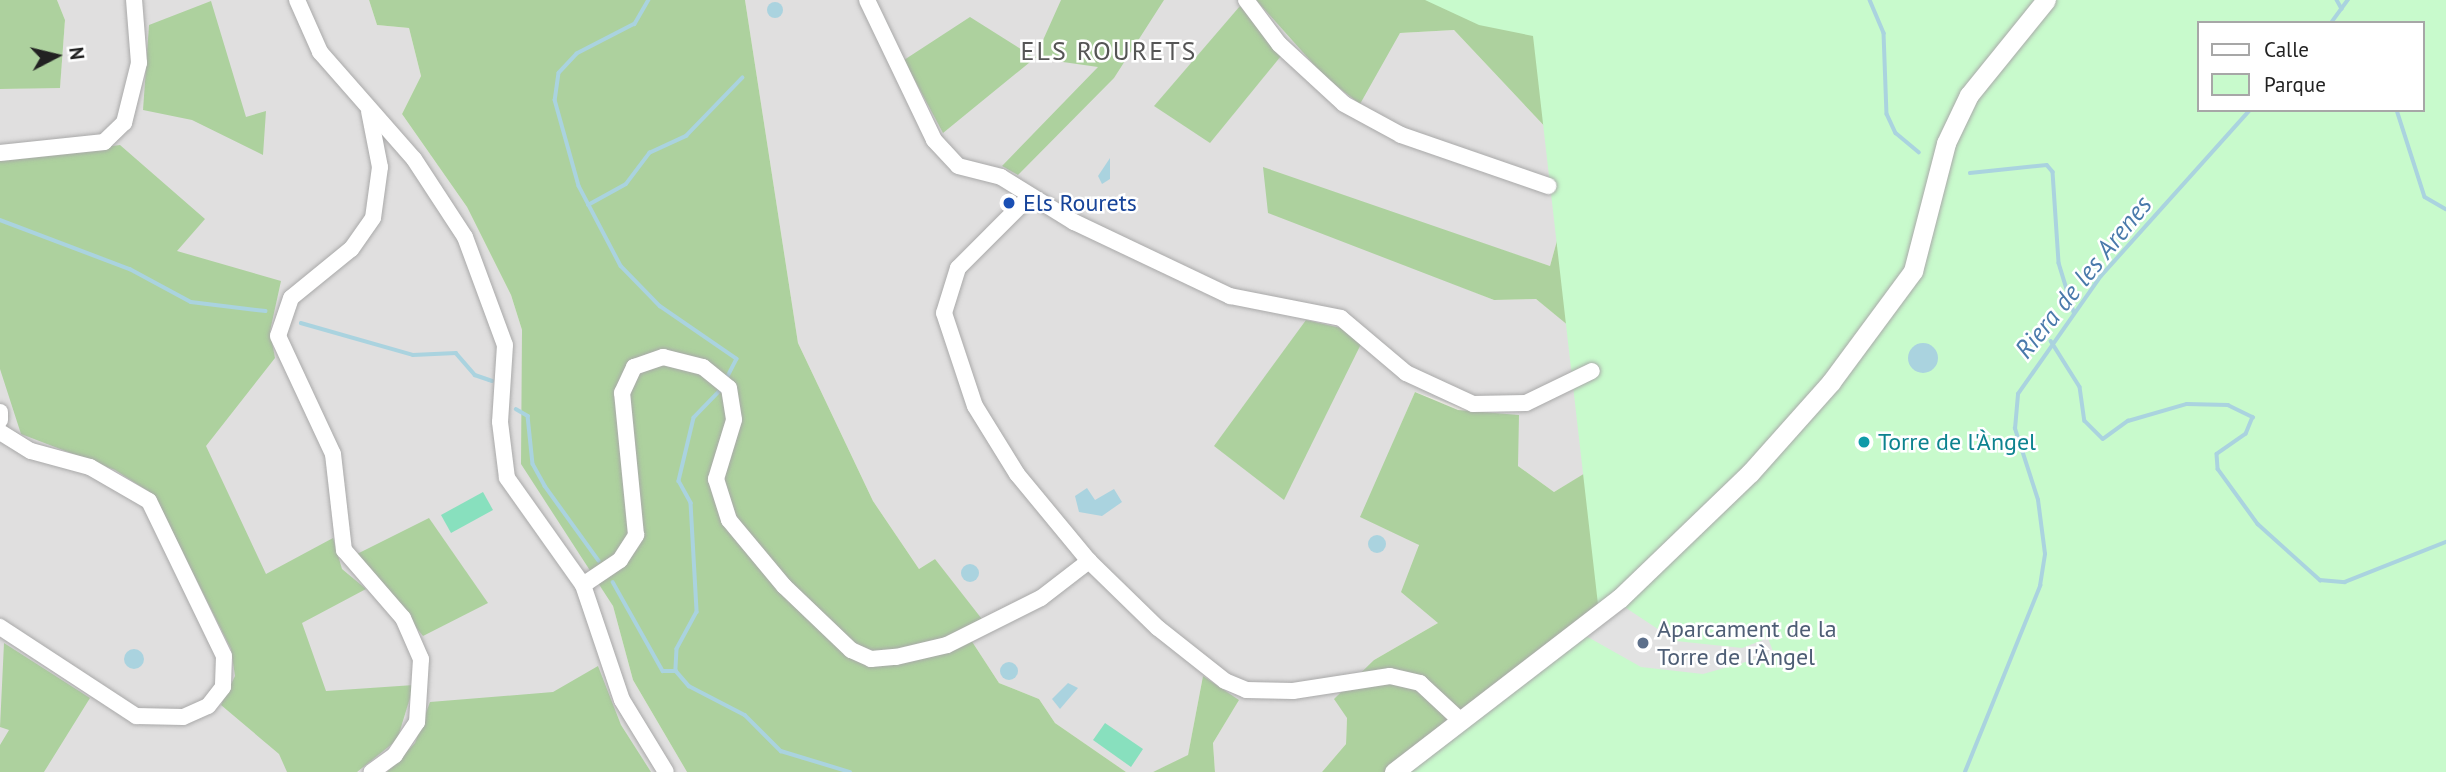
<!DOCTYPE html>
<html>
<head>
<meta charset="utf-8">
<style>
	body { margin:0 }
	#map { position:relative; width:2446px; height:772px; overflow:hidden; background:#f2efe9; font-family:"PT Sans",sans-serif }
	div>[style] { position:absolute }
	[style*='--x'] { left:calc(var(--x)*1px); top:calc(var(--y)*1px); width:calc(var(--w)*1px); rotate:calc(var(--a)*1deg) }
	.residential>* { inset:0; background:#e0dfdf }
	.forest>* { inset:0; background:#add19e }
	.park>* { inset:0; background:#c8facc }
	.pitch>* { inset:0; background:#88e0be }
	.parking>* { inset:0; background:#e2e2e2 }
	.water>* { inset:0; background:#aad3df }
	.round { border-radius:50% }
	.stream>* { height:3.5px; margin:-1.75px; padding:0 1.75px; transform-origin:1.75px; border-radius:1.75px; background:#aad3df }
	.roads { filter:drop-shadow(0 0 2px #a9a9a9) drop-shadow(0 0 2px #a9a9a9) }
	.minor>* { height:16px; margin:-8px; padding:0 8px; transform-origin:8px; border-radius:8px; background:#fff }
	.tertiary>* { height:19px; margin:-9.5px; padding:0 9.5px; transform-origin:9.5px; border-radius:9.5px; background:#fff }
	.dots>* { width:19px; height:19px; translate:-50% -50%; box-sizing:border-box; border:4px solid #fff; border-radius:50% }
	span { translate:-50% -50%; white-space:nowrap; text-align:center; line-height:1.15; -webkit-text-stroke:5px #fff; paint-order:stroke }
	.transit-label { font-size:24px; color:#164399 }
	.left { translate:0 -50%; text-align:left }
	.culture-label { font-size:24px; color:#0d838f }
	.service-label { font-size:24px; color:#4e5e75 }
	.neighbourhood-label { font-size:26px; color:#555; letter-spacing:2px }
	.water-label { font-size:26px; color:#4a7aab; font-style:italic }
	.legend { position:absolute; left:2197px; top:21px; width:228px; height:91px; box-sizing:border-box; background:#fff; border:2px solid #a7a7a7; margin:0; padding:9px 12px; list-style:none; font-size:21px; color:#222 }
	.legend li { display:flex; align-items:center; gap:14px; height:35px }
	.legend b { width:35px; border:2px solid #a7a7a7 }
	.north { position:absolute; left:21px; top:21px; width:70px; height:70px; -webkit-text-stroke:5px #fff; paint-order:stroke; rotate:83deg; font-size:19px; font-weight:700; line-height:28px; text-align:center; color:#222 }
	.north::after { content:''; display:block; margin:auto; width:24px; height:32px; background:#222; clip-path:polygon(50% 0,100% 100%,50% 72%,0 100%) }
</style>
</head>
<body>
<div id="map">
	<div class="residential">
		<div style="clip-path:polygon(57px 0,369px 0,377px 25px,409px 28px,421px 76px,402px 114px,467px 207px,511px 295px,522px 330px,523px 377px,586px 557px,613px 606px,633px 680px,687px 772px,0 772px,0 89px,60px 87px,65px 20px)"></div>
		<div style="clip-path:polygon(745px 0,1256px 0,1325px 77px,1400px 33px,1454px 30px,1550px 132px,1566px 208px,1550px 266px,1451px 233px,1395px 260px,1494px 300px,1536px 299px,1632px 376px,1600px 465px,1554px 492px,1518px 466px,1472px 411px,1415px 392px,1393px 443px,1438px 623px,1374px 660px,1347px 718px,1346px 744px,1322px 772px,1215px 772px,1213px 743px,1238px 701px,1203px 676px,1188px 756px,1153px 772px,1126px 772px,1055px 723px,1039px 699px,999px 683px,971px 640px,935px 559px,919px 569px,873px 501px,798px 343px)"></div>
	</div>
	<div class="forest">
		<div style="clip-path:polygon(0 0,57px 0,65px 20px,60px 88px,0 89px)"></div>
		<div style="clip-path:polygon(369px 0,745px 0,798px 343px,873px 501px,919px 569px,935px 559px,985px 623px,971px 640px,999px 683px,1039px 699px,1055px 723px,1126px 772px,687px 772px,633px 680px,613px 606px,521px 464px,522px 330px,511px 295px,467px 207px,402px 114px,421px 76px,409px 28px,377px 25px)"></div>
		<div style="clip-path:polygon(1061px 0,1164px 0,1114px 78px,1018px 175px,1002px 166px,1098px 67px,1035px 58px,943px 133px,904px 60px,970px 17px,1035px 58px)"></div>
		<div style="clip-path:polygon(1256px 0,2321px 0,2199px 23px,2199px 110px,1943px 772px,1322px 772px,1346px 744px,1347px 718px,1334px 699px,1374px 660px,1438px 623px,1401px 592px,1419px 545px,1360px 517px,1415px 392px,1458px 410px,1519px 415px,1518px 466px,1554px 492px,1600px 464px,1631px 377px,1536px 299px,1494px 300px,1268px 213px,1263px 167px,1550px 266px,1566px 208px,1550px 132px,1454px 30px,1400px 33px,1360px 104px,1325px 77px)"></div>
		<div style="clip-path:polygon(211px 1px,246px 117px,266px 111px,263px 155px,192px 120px,143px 110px,149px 25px)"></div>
		<div style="clip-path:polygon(1240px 6px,1281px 56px,1210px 143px,1154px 106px)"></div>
		<div style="clip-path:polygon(120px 145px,205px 219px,177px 251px,281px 281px,270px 331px,275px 358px,206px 446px,266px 574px,333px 538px,342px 569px,366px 589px,302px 623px,326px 691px,414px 685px,397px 740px,357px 772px,287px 772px,279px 754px,221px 705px,235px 676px,231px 649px,154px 495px,115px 470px,21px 434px,0 369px,0 161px)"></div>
		<div style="clip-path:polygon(1306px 320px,1341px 328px,1362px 342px,1284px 500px,1214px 446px)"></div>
		<div style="clip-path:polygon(429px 518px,488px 603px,423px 636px,357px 554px)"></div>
		<div style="clip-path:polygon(4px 643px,90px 698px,44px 772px,0 772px,0 745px,9px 730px,0 727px)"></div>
		<div style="clip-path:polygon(598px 666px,621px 725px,651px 772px,387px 772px,415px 743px,430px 702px,553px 692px)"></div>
		<div style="clip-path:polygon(1203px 676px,1239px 700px,1213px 743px,1215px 772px,1153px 772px,1188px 755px)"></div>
	</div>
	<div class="park">
		<div style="clip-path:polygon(evenodd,1425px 0,2446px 0,2446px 772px,1398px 772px,1600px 622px,1533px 36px,1479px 25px,1425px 0,2199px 23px,2423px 23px,2423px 110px,2199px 110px,2199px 23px)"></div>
	</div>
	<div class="pitch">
		<div style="clip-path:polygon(483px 492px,493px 510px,451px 533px,441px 515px)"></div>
		<div style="clip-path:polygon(1105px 723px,1143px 749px,1131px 767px,1093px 740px)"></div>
	</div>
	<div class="parking">
		<div style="clip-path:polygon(1623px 606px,1676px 641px,1742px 648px,1768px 638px,1774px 654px,1703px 674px,1641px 667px,1586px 636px)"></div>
	</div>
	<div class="water">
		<div class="round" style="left:767px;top:2px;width:16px;height:16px"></div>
		<div style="clip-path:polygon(1110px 158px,1110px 179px,1102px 184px,1098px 176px)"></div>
		<div class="round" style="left:1908px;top:343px;width:30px;height:30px"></div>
		<div style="clip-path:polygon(1087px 488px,1095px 500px,1114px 489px,1122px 502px,1102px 516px,1079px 512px,1075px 496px)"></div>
		<div class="round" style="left:1368px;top:535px;width:18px;height:18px"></div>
		<div class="round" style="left:961px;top:564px;width:18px;height:18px"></div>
		<div class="round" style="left:124px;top:649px;width:20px;height:20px"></div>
		<div class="round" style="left:1000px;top:662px;width:18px;height:18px"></div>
		<div style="clip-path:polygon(1068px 683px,1078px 688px,1060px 709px,1052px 699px)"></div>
	</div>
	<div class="stream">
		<div style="--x:649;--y:0;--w:28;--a:120"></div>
		<div style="--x:635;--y:24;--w:65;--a:152.7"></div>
		<div style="--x:577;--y:54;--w:26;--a:133"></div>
		<div style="--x:559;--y:73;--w:27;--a:98"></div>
		<div style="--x:555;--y:100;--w:89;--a:74.4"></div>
		<div style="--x:579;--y:186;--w:90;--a:62.3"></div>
		<div style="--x:621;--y:266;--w:56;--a:45.7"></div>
		<div style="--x:660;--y:306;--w:93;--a:34.5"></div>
		<div style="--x:737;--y:359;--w:22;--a:117"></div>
		<div style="--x:1870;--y:0;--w:36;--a:67"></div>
		<div style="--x:1884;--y:33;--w:81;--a:87.9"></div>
		<div style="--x:1887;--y:114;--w:21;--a:65"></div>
		<div style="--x:1896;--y:133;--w:30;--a:40"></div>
		<div style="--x:2337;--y:0;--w:10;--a:61"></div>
		<div style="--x:2331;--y:23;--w:29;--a:-54"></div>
		<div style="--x:2397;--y:110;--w:91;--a:72.2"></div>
		<div style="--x:2425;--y:197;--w:24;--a:30"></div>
		<div style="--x:1970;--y:173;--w:77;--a:-5.9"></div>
		<div style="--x:2047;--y:165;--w:9;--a:49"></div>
		<div style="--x:2053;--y:172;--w:91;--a:86.2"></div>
		<div style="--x:2059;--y:263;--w:51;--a:73"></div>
		<div style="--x:588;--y:205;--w:43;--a:-28.9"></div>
		<div style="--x:626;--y:184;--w:39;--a:-53"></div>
		<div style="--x:649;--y:153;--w:41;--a:-24.7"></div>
		<div style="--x:686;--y:136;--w:81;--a:-46"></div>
		<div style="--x:0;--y:220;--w:139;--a:20.7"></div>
		<div style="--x:130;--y:269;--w:69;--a:28.4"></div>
		<div style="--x:191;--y:302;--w:75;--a:6.9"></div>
		<div style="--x:301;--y:323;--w:116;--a:15.9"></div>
		<div style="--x:413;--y:355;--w:43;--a:-2.7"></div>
		<div style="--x:456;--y:353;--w:29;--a:49"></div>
		<div style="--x:475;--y:375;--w:18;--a:19"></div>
		<div style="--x:2051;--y:341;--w:54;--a:57.8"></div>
		<div style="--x:2080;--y:387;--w:34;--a:82"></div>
		<div style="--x:2085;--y:421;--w:25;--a:45"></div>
		<div style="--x:2103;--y:439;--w:31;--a:-36"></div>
		<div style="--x:2128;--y:421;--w:61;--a:-16.1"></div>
		<div style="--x:2187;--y:404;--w:41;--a:1.4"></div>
		<div style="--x:2228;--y:405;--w:28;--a:26"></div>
		<div style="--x:2253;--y:417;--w:18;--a:112"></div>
		<div style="--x:2246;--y:434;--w:35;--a:145"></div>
		<div style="--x:2217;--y:454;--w:15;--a:86"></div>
		<div style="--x:2218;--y:469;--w:68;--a:54"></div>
		<div style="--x:2258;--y:524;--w:84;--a:42.1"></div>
		<div style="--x:2320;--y:580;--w:25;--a:5"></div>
		<div style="--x:2345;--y:582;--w:109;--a:-21.6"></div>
		<div style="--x:722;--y:389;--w:40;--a:134"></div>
		<div style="--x:694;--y:418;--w:65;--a:103.4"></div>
		<div style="--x:679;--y:481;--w:25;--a:61"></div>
		<div style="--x:691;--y:503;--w:109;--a:86.8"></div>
		<div style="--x:697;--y:612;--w:42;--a:118.4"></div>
		<div style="--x:677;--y:649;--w:22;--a:93"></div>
		<div style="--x:676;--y:671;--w:20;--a:49"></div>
		<div style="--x:689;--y:686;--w:63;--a:27.4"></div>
		<div style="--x:745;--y:715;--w:51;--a:45"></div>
		<div style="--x:781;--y:751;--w:72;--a:16.9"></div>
		<div style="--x:516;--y:409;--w:14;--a:30"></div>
		<div style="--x:528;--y:416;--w:48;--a:84.1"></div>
		<div style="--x:533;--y:464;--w:25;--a:61"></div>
		<div style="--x:545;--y:486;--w:92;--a:54.2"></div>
		<div style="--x:613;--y:582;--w:102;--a:60.7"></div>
		<div style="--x:663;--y:671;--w:13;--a:0"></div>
		<div style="--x:1965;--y:772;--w:201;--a:-68"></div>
		<div style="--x:2040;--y:586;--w:32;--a:-81"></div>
		<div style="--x:2045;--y:554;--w:54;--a:-97.4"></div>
		<div style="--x:2038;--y:500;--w:75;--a:-107.9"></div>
		<div style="--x:2015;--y:429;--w:35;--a:-85"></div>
		<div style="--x:2018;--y:394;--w:144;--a:-54.9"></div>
		<div style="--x:2101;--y:276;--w:223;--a:-48.1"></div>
	</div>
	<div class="roads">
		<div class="minor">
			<div style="--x:297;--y:0;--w:57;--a:66.1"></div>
			<div style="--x:320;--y:52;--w:142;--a:48.7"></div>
			<div style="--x:414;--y:159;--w:93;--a:56.8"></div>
			<div style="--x:465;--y:237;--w:115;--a:69.7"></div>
			<div style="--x:505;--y:345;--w:77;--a:93.7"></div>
			<div style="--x:500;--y:422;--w:56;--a:82.9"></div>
			<div style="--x:507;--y:478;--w:131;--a:54.6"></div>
			<div style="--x:583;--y:585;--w:121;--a:71.3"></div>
			<div style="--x:622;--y:700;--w:84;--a:58.6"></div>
			<div style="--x:867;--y:0;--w:155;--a:64.4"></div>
			<div style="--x:934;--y:140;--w:35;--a:47"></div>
			<div style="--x:958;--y:166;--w:44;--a:14.3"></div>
			<div style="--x:1001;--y:177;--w:86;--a:31.7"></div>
			<div style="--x:1074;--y:222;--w:173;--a:25.4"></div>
			<div style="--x:1230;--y:296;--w:113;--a:11.2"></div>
			<div style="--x:1341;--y:318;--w:85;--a:40.2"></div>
			<div style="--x:1406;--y:373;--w:74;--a:24.8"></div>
			<div style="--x:1473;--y:404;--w:53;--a:-1.1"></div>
			<div style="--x:1526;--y:403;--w:73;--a:-25.9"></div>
			<div style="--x:1246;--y:0;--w:55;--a:53.1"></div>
			<div style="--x:1279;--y:44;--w:88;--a:42.7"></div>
			<div style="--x:1344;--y:104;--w:65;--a:28.5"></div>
			<div style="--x:1401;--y:135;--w:156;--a:19.1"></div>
			<div style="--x:369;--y:111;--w:57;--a:78.9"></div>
			<div style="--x:380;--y:167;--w:51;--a:97.8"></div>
			<div style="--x:373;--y:218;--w:38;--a:125"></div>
			<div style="--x:351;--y:249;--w:77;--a:140.8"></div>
			<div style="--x:291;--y:298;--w:40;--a:108.9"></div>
			<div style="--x:278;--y:336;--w:130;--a:65"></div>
			<div style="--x:333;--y:454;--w:97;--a:83.5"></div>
			<div style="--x:344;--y:550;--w:90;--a:49.1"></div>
			<div style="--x:403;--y:618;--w:45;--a:66.3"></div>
			<div style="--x:421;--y:659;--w:63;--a:93.6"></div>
			<div style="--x:417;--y:722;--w:40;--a:124"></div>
			<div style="--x:395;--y:755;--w:29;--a:144"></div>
			<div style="--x:0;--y:153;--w:105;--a:-6"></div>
			<div style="--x:104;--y:142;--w:28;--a:-44"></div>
			<div style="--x:124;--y:123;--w:62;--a:-76"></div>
			<div style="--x:139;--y:63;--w:63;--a:-94.5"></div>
			<div style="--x:1030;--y:196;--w:102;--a:135"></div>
			<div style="--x:958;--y:268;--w:47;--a:107.3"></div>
			<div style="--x:944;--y:313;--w:98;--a:71.6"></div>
			<div style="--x:975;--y:406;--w:80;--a:58.3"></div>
			<div style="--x:1017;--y:474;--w:113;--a:50.4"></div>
			<div style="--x:1089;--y:561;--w:96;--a:44.2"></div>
			<div style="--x:1158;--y:628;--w:85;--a:38.3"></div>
			<div style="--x:1225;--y:681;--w:23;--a:23"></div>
			<div style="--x:1246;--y:690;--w:47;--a:1.2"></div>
			<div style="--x:1293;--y:691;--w:98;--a:-8.8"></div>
			<div style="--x:1390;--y:676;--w:31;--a:13"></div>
			<div style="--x:1420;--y:683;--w:56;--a:42.8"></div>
			<div style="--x:0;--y:412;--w:8;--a:90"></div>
			<div style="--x:0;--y:432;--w:36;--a:32"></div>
			<div style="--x:31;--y:451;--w:61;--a:15.2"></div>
			<div style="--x:90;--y:467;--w:68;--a:30"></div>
			<div style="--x:149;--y:501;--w:172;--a:64.2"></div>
			<div style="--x:224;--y:656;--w:31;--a:92"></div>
			<div style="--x:223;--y:687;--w:24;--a:128"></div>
			<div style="--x:208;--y:706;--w:27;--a:156"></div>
			<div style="--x:183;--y:717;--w:47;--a:-178.8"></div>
			<div style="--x:136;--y:716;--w:163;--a:-146.8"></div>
			<div style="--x:583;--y:585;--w:45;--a:-34"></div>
			<div style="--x:620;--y:560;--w:30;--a:-57"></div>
			<div style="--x:636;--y:535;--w:143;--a:-95.6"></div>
			<div style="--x:622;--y:393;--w:29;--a:-65"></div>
			<div style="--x:634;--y:367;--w:31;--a:-19"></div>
			<div style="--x:663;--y:357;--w:41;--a:14"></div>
			<div style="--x:703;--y:367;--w:33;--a:39"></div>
			<div style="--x:729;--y:388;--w:32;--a:81"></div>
			<div style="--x:734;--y:420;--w:62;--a:107"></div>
			<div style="--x:716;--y:479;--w:43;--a:72.4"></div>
			<div style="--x:729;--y:520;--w:86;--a:50.2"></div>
			<div style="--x:784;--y:586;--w:93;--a:43.7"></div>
			<div style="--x:851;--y:650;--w:22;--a:24"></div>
			<div style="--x:871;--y:659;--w:25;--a:-5"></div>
			<div style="--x:896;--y:657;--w:52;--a:-13.2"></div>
			<div style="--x:947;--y:645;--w:105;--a:-26.6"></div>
			<div style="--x:1041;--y:598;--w:61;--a:-37.6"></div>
		</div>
		<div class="tertiary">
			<div style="--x:1394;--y:772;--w:285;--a:-37.6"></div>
			<div style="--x:1620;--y:598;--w:180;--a:-43.9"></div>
			<div style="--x:1750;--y:473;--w:122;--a:-48.3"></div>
			<div style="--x:1831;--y:382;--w:138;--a:-53.5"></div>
			<div style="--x:1913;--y:271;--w:132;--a:-75.5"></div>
			<div style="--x:1946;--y:143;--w:53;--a:-64.4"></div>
			<div style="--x:1969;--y:95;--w:122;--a:-51"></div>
		</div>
	</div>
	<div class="dots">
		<div style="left:1009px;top:203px;background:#1a4fb4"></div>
		<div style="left:1864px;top:442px;background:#0f9aa8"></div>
		<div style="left:1643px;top:643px;background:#5c6f8a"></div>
	</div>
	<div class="transit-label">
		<span class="left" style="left:1023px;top:203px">Els Rourets</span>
	</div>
	<div class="culture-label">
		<span class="left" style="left:1878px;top:442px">Torre de l'Àngel</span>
	</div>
	<div class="service-label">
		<span class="left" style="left:1657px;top:643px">Aparcament de la<br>Torre de l'Àngel</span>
	</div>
	<div class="neighbourhood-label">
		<span style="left:1109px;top:51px">ELS ROURETS</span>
	</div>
	<div class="water-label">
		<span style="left:2083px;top:277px;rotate:-51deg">Riera de les Arenes</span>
	</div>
	<ul class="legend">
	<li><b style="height:9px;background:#fff"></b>Calle</li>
	<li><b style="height:19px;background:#c8facc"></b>Parque</li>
	</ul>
	<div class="north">N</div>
</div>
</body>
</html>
